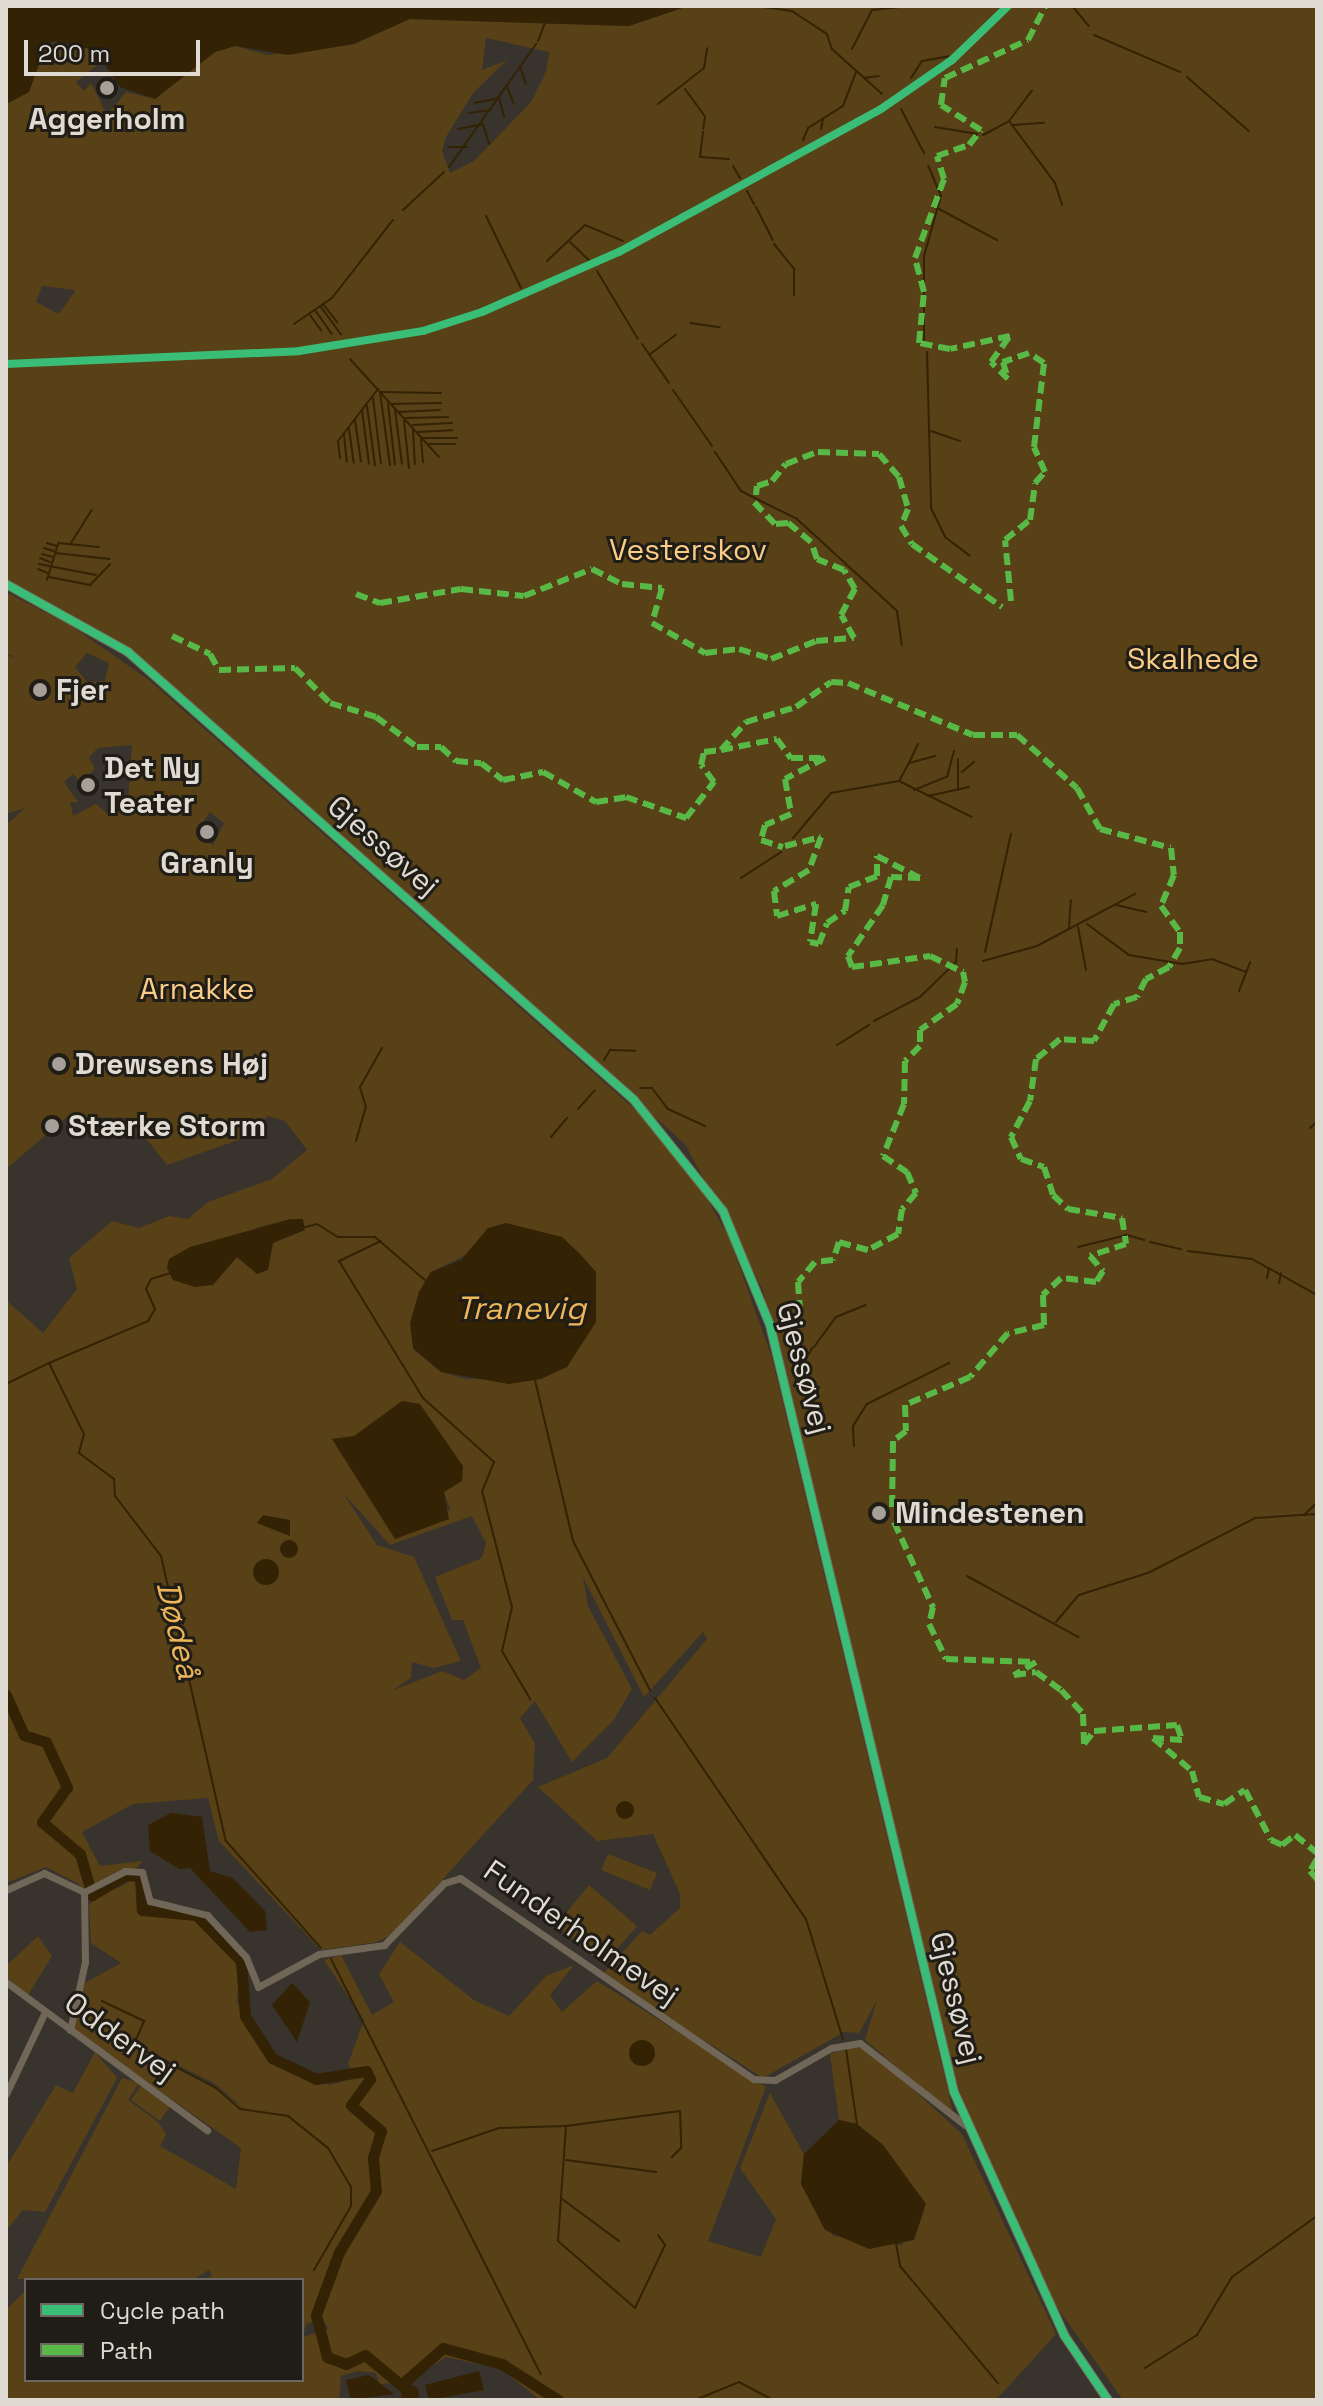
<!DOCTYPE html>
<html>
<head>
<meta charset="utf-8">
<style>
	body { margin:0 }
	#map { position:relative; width:1323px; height:2406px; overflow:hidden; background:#38332c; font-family:"Space Grotesk",sans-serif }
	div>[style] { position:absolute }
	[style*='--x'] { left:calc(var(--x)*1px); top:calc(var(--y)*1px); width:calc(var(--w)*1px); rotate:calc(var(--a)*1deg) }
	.green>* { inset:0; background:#584116 }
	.water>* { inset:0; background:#332204 }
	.round { border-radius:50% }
	.stream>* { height:2px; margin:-1px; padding:0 1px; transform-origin:1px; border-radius:1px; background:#332204 }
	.river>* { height:11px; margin:-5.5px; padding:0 5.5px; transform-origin:5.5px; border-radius:5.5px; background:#332204 }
	.street>* { height:7px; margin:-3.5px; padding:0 3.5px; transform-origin:3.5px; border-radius:3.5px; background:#706758 }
	.secondary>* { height:10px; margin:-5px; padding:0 5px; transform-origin:5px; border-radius:5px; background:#726857 }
	.quiet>* { height:6px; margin-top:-3px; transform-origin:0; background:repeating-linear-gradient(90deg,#58b947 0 12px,transparent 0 18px) }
	.cycleway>* { height:8px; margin:-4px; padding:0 4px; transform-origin:4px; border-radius:4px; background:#3abd76 }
	.dots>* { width:22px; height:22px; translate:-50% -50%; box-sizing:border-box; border:4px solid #201c16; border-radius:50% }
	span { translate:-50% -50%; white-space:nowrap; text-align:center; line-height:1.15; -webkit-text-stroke:6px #201c16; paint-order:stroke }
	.poi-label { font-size:30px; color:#dfdad2; font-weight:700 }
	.left { translate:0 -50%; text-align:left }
	.park-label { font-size:30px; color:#f9cd87 }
	.street-label { font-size:30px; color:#dfdad2 }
	.water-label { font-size:32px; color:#ecb659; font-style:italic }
	.frame { position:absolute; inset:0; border:8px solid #dfdad2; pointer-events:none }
	.legend { position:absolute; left:24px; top:2278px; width:280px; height:104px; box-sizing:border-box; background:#201c16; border:2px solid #6c6861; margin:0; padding:10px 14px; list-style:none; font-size:24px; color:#dfdad2 }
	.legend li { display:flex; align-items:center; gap:16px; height:40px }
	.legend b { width:40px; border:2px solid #6c6861 }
	.scale { position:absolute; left:24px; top:40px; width:176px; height:36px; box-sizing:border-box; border:4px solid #dfdad2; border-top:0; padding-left:10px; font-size:24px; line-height:28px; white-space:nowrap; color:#dfdad2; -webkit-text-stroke:6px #201c16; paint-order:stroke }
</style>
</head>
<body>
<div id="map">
	<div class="green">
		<div style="clip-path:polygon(evenodd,688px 6px,1317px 6px,1317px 2400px,1123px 2400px,1049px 2296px,958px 2088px,763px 1290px,685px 1144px,125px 645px,6px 579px,6px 104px,29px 92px,46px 43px,113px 52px,76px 82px,84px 91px,91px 83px,107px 115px,126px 92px,155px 99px,215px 52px,235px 46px,268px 55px,354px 44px,409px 19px,629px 26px,688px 6px,486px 38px,549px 52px,546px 72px,531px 102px,474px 161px,450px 173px,442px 151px,446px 137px,473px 93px,507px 60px,482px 70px,486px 38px,688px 6px,42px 286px,75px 290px,75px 291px,59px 314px,36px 302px,42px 286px)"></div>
		<div style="clip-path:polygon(evenodd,6px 592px,70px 625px,149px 680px,640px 1114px,700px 1187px,729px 1237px,772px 1358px,954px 2116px,865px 2040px,877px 2000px,859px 2033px,844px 2032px,763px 2078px,602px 1975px,642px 1931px,650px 1935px,680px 1908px,680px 1894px,653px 1834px,597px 1841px,538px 1787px,607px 1758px,707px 1639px,703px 1632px,644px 1697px,583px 1577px,588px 1606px,632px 1689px,613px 1721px,572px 1762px,535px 1701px,520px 1718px,535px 1744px,533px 1780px,394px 1933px,377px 1942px,321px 1950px,219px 1841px,208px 1798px,133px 1804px,82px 1832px,100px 1866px,143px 1861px,106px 1898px,92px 1902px,79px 1884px,46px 1867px,6px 1883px,6px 1300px,43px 1333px,77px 1289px,69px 1258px,112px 1221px,139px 1228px,169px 1216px,188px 1219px,208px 1202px,272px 1179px,307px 1150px,285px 1121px,268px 1116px,241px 1139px,167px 1165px,130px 1118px,68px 1116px,6px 1169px,6px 825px,25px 808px,6px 814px,6px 655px,18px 659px,6px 653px,6px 592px,87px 653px,109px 663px,105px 681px,87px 682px,75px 667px,87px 653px,6px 592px,132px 745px,128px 801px,110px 816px,96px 804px,73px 816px,70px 802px,78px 802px,64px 782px,73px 774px,81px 782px,95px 769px,89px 757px,98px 748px,132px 745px,6px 592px,210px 812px,224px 823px,213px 845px,195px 834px,210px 812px,6px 592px,291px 1219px,288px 1235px,273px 1243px,257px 1273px,237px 1257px,215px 1277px,256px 1228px,291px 1219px,6px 592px,562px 1237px,596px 1272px,541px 1379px,466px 1379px,441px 1372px,413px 1349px,419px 1292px,431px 1272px,476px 1250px,562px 1237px,6px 592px,340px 1434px,444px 1492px,451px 1512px,340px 1434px,6px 592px,343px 1493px,390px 1545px,472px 1516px,486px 1543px,482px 1558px,435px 1577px,452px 1620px,463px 1620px,481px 1668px,464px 1680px,442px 1671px,391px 1691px,411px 1678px,412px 1662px,434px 1668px,461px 1661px,414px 1557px,377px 1545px,343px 1493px)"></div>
		<div style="clip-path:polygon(608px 1854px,657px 1873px,650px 1890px,601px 1870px)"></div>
		<div style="clip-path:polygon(evenodd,134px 1879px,143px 1913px,179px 1911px,202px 1922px,240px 1963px,237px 2003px,276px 2066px,329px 2085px,355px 2078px,348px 2064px,364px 2020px,324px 1960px,341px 1955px,372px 2015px,394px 2002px,379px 1974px,400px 1942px,474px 2000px,509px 2016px,546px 1976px,574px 1965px,550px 1995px,562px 2012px,597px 1981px,766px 2087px,708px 2241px,761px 2257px,776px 2219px,740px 2168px,770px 2093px,804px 2154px,801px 2184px,833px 2236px,902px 2245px,925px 2204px,883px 2145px,857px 2124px,839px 2120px,830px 2054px,854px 2046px,872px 2052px,962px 2134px,1056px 2334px,996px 2400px,540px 2400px,501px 2369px,446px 2357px,408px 2382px,380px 2384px,376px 2373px,358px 2371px,341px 2376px,339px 2400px,6px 2400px,6px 2310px,26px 2290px,26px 2380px,302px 2380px,302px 2280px,202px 2280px,212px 2276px,209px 2270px,192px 2280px,17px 2279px,122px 2078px,139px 2083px,128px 2100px,158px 2122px,166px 2134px,160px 2146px,236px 2189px,241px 2148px,73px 2030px,78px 1987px,121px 1963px,91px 1943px,89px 1904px,134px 1879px,135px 2044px,214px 2083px,246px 2110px,216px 2088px,135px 2044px,134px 1879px,322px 2319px,329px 2329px,303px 2337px,306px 2324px,322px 2319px)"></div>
		<div style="clip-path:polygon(589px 1885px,637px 1926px,603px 1965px,556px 1925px)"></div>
		<div style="clip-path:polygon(38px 1936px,52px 1956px,28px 1995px,6px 1977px,6px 1966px)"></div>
		<div style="clip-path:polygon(95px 2052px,117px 2078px,45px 2212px,23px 2210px,6px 2231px,6px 2167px,56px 2085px,73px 2093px)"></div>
		<div style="clip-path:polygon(141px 2086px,170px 2106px,160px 2121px,131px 2100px)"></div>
	</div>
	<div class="water">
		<div style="clip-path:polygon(6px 6px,688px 6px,629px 26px,410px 19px,354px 44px,288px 55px,235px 46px,215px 52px,155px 99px,120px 87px,95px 50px,55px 41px,46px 44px,29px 92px,6px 104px)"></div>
		<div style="clip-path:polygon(291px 1219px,303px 1219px,305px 1230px,273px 1243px,268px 1270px,257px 1274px,237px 1257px,213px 1285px,195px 1287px,173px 1280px,167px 1268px,169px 1259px,190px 1247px)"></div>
		<div style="clip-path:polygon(506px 1223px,562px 1237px,579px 1253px,596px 1272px,596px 1322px,567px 1367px,541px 1379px,509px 1384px,441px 1372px,413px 1348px,410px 1323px,419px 1292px,431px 1272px,461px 1260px,488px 1228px)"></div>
		<div style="clip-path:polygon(402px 1401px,420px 1404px,463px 1466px,462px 1481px,444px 1492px,449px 1519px,395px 1539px,332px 1439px,354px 1436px)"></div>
		<div style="clip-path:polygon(263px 1515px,290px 1520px,290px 1536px,257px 1523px)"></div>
		<div class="round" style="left:280px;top:1540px;width:18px;height:18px"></div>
		<div class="round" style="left:253px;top:1559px;width:26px;height:26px"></div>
		<div class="round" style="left:616px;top:1801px;width:18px;height:18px"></div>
		<div style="clip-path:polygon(171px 1813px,202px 1817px,210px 1871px,233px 1878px,265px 1911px,267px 1930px,250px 1932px,190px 1868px,179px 1869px,150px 1851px,148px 1825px)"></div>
		<div style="clip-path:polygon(292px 1983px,310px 2002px,297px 2042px,272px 2005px)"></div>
		<div class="round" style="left:629px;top:2040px;width:26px;height:26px"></div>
		<div style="clip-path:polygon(839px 2120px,857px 2124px,883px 2145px,926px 2204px,914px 2240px,869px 2249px,825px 2230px,801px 2184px,804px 2154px)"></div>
		<div style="clip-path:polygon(479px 2371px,484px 2390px,429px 2400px,425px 2385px)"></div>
		<div style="clip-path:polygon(369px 2375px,394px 2394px,351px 2400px,346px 2380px)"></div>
		<div class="round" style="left:401px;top:2385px;width:18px;height:18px"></div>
	</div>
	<div class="stream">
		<div style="--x:756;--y:6;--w:36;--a:8"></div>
		<div style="--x:792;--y:11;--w:42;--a:33.3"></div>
		<div style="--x:827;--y:34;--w:16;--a:72"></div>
		<div style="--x:832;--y:49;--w:67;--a:42"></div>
		<div style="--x:1072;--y:6;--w:26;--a:50"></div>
		<div style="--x:1094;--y:35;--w:94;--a:23.3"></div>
		<div style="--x:538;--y:41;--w:22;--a:-69"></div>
		<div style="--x:852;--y:49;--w:44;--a:-62.9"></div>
		<div style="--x:872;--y:10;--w:28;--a:-6"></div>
		<div style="--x:520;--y:66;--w:19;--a:72"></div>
		<div style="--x:1187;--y:77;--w:82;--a:41.1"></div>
		<div style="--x:864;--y:78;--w:15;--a:-8"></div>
		<div style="--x:911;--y:78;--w:20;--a:-57"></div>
		<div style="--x:922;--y:61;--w:27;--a:-10"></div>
		<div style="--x:507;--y:87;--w:18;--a:68"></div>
		<div style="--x:685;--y:89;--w:34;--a:54"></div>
		<div style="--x:705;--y:117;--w:12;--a:99"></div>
		<div style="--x:474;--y:103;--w:25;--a:-11"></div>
		<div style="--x:499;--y:98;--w:20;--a:75"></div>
		<div style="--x:658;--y:104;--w:58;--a:-38"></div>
		<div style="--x:704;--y:68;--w:20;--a:-81"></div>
		<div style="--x:901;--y:109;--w:50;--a:62.4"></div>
		<div style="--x:469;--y:113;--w:22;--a:-8"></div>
		<div style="--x:1009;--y:121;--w:77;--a:53.4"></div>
		<div style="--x:1055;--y:183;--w:23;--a:72"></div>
		<div style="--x:1013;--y:125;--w:31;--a:-4"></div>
		<div style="--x:935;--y:127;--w:43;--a:9.5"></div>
		<div style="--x:458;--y:129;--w:25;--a:-11"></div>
		<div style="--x:483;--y:124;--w:21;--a:73"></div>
		<div style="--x:821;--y:129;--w:10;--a:-79"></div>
		<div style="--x:703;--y:132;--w:25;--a:97"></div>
		<div style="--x:700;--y:157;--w:29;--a:4"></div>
		<div style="--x:983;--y:135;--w:30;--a:-28"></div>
		<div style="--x:1009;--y:121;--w:38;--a:-53"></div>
		<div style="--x:803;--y:140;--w:13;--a:-67"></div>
		<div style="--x:808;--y:128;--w:41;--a:-32.2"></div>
		<div style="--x:843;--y:106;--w:36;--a:-69"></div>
		<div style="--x:448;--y:147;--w:19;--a:0"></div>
		<div style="--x:733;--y:166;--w:14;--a:60"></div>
		<div style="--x:449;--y:167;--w:151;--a:-54.7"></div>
		<div style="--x:747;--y:191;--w:15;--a:62"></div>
		<div style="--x:756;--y:207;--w:37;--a:63"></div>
		<div style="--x:939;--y:209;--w:66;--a:28.1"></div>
		<div style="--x:403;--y:210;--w:56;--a:-42.8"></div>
		<div style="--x:486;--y:216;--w:80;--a:64.1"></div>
		<div style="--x:569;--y:241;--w:29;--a:44"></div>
		<div style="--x:774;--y:244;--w:32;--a:51"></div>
		<div style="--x:794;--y:269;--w:26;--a:90"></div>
		<div style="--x:547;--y:261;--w:52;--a:-43.5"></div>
		<div style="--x:585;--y:225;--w:41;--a:22.8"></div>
		<div style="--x:597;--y:271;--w:79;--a:58.9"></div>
		<div style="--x:323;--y:304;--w:23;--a:52"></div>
		<div style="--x:321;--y:307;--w:34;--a:54"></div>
		<div style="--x:315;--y:310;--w:29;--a:55"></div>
		<div style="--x:310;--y:315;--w:19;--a:54"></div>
		<div style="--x:690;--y:323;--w:30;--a:8"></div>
		<div style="--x:294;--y:324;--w:46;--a:-34.4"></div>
		<div style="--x:332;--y:298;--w:99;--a:-52"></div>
		<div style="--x:642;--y:344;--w:47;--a:55.3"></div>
		<div style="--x:924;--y:344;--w:88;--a:-90"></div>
		<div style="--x:924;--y:256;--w:62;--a:-74.2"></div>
		<div style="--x:941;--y:196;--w:33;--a:-113"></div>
		<div style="--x:927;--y:352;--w:156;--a:88.5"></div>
		<div style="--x:931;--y:508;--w:32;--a:64"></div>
		<div style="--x:945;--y:537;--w:31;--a:37"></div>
		<div style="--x:649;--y:355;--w:34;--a:-37"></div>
		<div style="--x:350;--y:359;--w:132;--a:47.8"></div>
		<div style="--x:673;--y:390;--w:68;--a:55.1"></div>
		<div style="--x:373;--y:398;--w:66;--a:83.1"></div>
		<div style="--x:388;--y:403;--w:62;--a:83.6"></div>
		<div style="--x:391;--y:404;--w:50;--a:-1.1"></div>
		<div style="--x:367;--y:406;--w:60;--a:82.3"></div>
		<div style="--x:362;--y:410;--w:54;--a:82.6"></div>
		<div style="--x:395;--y:410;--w:54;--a:82.6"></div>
		<div style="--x:398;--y:412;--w:42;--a:-2.7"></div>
		<div style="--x:406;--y:418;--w:42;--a:-1.4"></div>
		<div style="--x:355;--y:420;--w:42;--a:81.9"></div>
		<div style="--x:404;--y:421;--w:47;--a:83.9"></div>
		<div style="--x:413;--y:425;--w:39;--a:-3"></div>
		<div style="--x:349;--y:429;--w:34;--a:82"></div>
		<div style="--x:413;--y:429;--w:35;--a:87"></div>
		<div style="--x:931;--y:431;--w:31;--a:19"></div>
		<div style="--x:417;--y:432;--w:35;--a:-3"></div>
		<div style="--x:344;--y:435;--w:27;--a:84"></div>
		<div style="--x:429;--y:444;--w:26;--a:0"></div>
		<div style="--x:715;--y:452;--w:47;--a:56.3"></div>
		<div style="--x:741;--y:491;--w:63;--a:26.6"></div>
		<div style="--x:797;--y:519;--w:136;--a:42.6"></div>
		<div style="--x:897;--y:611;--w:34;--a:82"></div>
		<div style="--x:340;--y:458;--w:17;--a:-97"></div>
		<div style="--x:338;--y:441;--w:66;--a:-52.4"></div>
		<div style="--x:423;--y:462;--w:24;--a:-95"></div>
		<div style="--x:421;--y:438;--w:36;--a:0"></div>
		<div style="--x:390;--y:465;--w:74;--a:-97.8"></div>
		<div style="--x:380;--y:392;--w:61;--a:0.9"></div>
		<div style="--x:47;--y:543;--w:10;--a:17"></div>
		<div style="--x:71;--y:543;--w:39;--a:-58"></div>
		<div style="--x:44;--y:548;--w:10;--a:17"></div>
		<div style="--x:55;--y:553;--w:55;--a:6.2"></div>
		<div style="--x:42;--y:554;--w:11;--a:15"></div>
		<div style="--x:40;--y:558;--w:11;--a:22"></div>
		<div style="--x:39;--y:564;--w:58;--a:10.9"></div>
		<div style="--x:38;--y:569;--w:11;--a:22"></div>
		<div style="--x:49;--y:577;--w:42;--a:11"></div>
		<div style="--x:90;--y:585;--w:29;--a:-46"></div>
		<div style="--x:47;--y:580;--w:39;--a:-73"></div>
		<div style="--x:58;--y:543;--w:41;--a:5.6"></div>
		<div style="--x:909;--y:763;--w:21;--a:-65"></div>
		<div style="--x:962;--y:772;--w:16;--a:-40"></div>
		<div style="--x:899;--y:781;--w:21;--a:-61"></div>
		<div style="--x:909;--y:763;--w:27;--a:-15"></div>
		<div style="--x:914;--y:790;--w:35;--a:-22"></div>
		<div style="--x:947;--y:777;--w:27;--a:-75"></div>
		<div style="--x:958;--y:790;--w:31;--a:-90"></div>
		<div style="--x:928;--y:796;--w:42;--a:-12.4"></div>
		<div style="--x:793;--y:838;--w:59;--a:-49.8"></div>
		<div style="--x:831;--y:793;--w:69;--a:-10"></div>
		<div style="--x:899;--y:781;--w:81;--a:26.3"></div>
		<div style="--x:741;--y:878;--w:48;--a:-33"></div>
		<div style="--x:1116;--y:905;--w:31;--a:13"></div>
		<div style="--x:1087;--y:924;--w:52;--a:36.4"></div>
		<div style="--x:1129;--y:955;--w:54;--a:9.6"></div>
		<div style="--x:1182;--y:964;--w:30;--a:-9"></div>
		<div style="--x:1212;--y:959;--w:36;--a:21"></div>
		<div style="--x:1069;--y:927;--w:27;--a:-86"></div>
		<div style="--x:1078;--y:927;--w:44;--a:79.5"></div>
		<div style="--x:985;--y:952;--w:121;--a:-77.6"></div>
		<div style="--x:983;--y:961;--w:56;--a:-15.5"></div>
		<div style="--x:1037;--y:946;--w:111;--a:-28"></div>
		<div style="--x:1239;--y:991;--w:31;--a:-69"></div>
		<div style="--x:874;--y:1021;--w:52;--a:-27.6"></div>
		<div style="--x:920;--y:997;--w:50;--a:-44.2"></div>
		<div style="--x:956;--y:962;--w:13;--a:-86"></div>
		<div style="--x:837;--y:1045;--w:38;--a:-32"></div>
		<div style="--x:604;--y:1060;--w:12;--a:-59"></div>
		<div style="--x:610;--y:1050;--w:25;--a:2"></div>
		<div style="--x:640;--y:1088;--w:12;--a:0"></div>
		<div style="--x:652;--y:1088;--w:26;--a:53"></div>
		<div style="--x:668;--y:1109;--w:41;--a:24.7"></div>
		<div style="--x:578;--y:1109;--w:25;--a:-48"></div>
		<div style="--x:1310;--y:1128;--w:9;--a:-41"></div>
		<div style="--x:551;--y:1137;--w:25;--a:-50"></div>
		<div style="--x:356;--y:1141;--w:35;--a:-74"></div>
		<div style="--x:366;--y:1107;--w:21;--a:-107"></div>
		<div style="--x:360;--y:1087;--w:45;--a:-60.6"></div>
		<div style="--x:305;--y:1227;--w:12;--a:-14"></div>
		<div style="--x:317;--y:1224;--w:25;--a:32"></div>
		<div style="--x:338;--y:1237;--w:37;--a:0"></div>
		<div style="--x:375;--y:1237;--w:67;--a:40.8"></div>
		<div style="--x:381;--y:1241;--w:47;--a:154.5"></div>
		<div style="--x:339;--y:1261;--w:161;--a:58.5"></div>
		<div style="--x:423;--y:1398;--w:96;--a:42"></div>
		<div style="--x:494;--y:1462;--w:31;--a:112"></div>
		<div style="--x:482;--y:1491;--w:120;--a:75.5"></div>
		<div style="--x:512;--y:1607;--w:45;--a:102.8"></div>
		<div style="--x:502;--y:1651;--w:56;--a:59.7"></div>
		<div style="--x:1150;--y:1242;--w:32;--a:13"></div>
		<div style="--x:1078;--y:1247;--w:50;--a:-13.8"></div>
		<div style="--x:1127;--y:1235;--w:18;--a:16"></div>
		<div style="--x:1188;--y:1251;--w:64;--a:7.1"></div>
		<div style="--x:1252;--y:1259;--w:74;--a:29"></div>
		<div style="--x:1267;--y:1278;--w:10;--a:-79"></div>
		<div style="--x:1279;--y:1283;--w:10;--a:-79"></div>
		<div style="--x:814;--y:1347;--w:37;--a:-54"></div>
		<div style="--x:836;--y:1317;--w:32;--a:-22"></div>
		<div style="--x:809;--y:1354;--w:7;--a:-63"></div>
		<div style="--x:49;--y:1363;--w:108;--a:-23"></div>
		<div style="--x:148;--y:1321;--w:14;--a:-60"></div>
		<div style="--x:155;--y:1309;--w:22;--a:-114"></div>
		<div style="--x:146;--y:1289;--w:11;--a:-63"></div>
		<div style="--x:151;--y:1279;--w:21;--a:-17"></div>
		<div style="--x:535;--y:1380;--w:165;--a:76.7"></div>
		<div style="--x:573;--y:1541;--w:168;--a:62.7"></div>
		<div style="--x:6;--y:1384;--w:48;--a:-26"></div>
		<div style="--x:49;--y:1363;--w:79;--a:63.8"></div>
		<div style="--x:84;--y:1434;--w:20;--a:105"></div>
		<div style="--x:79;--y:1453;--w:44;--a:36.6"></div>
		<div style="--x:114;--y:1479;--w:17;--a:87"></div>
		<div style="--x:115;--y:1496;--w:76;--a:52.5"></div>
		<div style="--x:161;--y:1556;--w:292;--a:77.2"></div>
		<div style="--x:226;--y:1841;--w:143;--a:48.4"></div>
		<div style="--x:854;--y:1446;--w:20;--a:-93"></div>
		<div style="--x:853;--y:1426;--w:26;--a:-58"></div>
		<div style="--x:867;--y:1404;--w:92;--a:-26.6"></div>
		<div style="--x:1304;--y:1515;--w:18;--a:-43"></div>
		<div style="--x:967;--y:1576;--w:127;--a:28.8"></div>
		<div style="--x:1056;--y:1622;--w:35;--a:-50"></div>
		<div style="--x:1079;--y:1595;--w:75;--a:-17.9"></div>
		<div style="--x:1150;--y:1572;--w:118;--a:-27.2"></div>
		<div style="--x:1255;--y:1518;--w:62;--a:-3.7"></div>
		<div style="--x:655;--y:1698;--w:268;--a:55.7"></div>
		<div style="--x:806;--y:1919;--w:126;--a:72.9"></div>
		<div style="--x:331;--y:1959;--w:465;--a:63.2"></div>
		<div style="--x:102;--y:2001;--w:47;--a:25.5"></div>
		<div style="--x:144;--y:2021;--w:26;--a:113"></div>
		<div style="--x:134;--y:2045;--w:93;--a:27.7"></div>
		<div style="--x:216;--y:2088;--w:32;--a:41"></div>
		<div style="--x:240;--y:2109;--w:49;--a:8.3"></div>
		<div style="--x:288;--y:2116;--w:51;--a:38.7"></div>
		<div style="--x:328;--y:2148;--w:45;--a:59.5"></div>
		<div style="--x:351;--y:2187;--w:19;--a:90"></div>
		<div style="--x:351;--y:2206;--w:74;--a:120"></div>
		<div style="--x:846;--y:2049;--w:76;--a:81.7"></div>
		<div style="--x:566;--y:2126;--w:115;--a:-7.5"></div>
		<div style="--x:680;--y:2111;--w:37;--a:88"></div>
		<div style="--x:681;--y:2148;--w:13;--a:135"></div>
		<div style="--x:432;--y:2151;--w:71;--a:-18.9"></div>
		<div style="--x:499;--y:2128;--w:67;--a:-1.7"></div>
		<div style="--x:566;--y:2126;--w:115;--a:94"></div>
		<div style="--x:558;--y:2241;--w:102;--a:41"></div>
		<div style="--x:635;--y:2308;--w:70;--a:-64.5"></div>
		<div style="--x:665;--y:2245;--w:12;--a:-125"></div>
		<div style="--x:566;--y:2160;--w:91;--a:7.6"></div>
		<div style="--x:562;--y:2199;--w:71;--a:36.4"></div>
		<div style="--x:896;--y:2243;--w:23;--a:80"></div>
		<div style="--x:900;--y:2266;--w:153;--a:50.1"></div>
		<div style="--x:1145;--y:2368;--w:62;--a:-32.4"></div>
		<div style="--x:1197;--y:2335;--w:68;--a:-58.9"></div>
		<div style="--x:1232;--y:2277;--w:105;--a:-35.7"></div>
		<div style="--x:695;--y:2400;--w:48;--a:-22.2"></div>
		<div style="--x:739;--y:2382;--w:38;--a:28"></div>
	</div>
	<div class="river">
		<div style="--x:6;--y:1695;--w:44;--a:65.8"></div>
		<div style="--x:24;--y:1735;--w:23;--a:18"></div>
		<div style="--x:46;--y:1742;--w:50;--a:65"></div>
		<div style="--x:67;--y:1787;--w:43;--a:125.5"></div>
		<div style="--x:42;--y:1822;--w:50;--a:40.1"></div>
		<div style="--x:80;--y:1854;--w:43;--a:73.7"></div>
		<div style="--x:92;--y:1895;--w:39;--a:-31"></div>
		<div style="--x:125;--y:1875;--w:15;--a:4"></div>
		<div style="--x:140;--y:1876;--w:34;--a:87"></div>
		<div style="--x:142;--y:1910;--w:54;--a:5.3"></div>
		<div style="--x:196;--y:1915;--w:64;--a:45.6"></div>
		<div style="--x:241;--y:1961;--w:55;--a:85.8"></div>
		<div style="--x:245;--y:2016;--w:50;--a:57.3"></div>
		<div style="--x:272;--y:2058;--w:49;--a:25.5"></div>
		<div style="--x:316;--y:2079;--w:51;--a:-9.1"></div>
		<div style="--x:366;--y:2071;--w:9;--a:63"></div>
		<div style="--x:370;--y:2079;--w:32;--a:126"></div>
		<div style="--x:351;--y:2105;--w:40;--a:41"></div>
		<div style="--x:381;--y:2131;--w:28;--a:107"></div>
		<div style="--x:373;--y:2158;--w:33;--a:85"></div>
		<div style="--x:376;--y:2191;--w:71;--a:121.2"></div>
		<div style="--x:339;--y:2252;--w:67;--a:110.1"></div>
		<div style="--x:316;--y:2315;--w:43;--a:75.3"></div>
		<div style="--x:327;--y:2357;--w:20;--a:20"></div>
		<div style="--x:346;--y:2364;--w:21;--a:-25"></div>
		<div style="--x:365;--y:2355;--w:47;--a:39.8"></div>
		<div style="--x:401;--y:2385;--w:56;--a:-41.4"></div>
		<div style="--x:443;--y:2348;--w:61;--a:15.2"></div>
		<div style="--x:502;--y:2364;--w:67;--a:32.7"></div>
	</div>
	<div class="street">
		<div style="--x:6;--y:1890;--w:42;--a:-24.1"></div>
		<div style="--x:44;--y:1873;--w:44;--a:25.4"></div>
		<div style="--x:84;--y:1892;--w:46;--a:-27.1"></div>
		<div style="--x:125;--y:1871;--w:17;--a:3"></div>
		<div style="--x:142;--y:1872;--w:30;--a:75"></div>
		<div style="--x:150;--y:1901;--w:59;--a:13.8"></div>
		<div style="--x:207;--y:1915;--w:57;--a:47.1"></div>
		<div style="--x:246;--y:1957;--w:32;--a:68"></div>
		<div style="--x:258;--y:1987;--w:69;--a:-28.4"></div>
		<div style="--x:319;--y:1954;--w:66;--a:-7.9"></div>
		<div style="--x:384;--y:1945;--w:86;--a:-45.9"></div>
		<div style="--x:444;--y:1883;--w:17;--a:-17"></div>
		<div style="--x:460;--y:1878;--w:356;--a:34.4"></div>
		<div style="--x:754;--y:2079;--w:21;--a:3"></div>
		<div style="--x:775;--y:2080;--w:64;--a:-29.7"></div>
		<div style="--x:831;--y:2048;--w:29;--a:-10"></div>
		<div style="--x:860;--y:2043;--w:133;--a:38"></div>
		<div style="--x:6;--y:1982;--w:250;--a:36.4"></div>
		<div style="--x:70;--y:2030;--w:70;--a:-77.6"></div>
		<div style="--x:85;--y:1962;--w:70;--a:-90.8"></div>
		<div style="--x:6;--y:2094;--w:91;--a:-64.6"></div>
	</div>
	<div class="secondary">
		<div style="--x:6;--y:584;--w:140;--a:29.1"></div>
		<div style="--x:128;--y:652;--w:676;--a:41.52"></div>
		<div style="--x:634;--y:1100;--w:142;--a:51.3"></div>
		<div style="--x:723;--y:1211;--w:123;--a:67.6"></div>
		<div style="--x:770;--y:1325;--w:789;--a:76.51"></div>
		<div style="--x:954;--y:2092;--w:267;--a:65.6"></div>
		<div style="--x:1064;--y:2335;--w:78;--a:55.9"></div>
	</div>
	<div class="quiet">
		<div style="--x:756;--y:495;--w:9;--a:-84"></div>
		<div style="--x:757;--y:486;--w:16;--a:-18"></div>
		<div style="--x:772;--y:481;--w:22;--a:-51"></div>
		<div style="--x:786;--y:464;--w:34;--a:-21"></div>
		<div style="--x:818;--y:452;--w:61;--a:1.9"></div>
		<div style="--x:879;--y:454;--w:30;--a:49"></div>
		<div style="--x:899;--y:477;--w:33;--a:74"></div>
		<div style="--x:908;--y:509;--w:18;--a:112"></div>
		<div style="--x:901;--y:526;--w:21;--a:59"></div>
		<div style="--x:912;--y:544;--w:110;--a:35"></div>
		<div style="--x:356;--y:594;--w:26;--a:21"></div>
		<div style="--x:380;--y:603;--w:82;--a:-9.8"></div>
		<div style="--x:461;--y:589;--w:63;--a:6.3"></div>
		<div style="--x:524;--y:596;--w:73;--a:-21.7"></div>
		<div style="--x:592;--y:569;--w:34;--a:27"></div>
		<div style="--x:622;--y:584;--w:40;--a:5.7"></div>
		<div style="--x:662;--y:588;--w:36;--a:106"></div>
		<div style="--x:652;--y:623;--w:61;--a:29.5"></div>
		<div style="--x:705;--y:653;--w:34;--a:-7"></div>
		<div style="--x:739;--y:649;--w:34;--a:17"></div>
		<div style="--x:771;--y:659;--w:48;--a:-21.8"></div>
		<div style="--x:816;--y:641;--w:38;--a:-5"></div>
		<div style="--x:854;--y:638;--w:26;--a:-119"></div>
		<div style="--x:841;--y:615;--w:30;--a:-62"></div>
		<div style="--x:855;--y:589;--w:22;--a:-120"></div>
		<div style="--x:844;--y:570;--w:29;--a:-158"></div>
		<div style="--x:817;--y:559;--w:18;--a:-109"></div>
		<div style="--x:811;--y:542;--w:30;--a:-140"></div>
		<div style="--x:788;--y:523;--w:13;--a:176"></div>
		<div style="--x:775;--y:524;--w:30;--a:-134"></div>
		<div style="--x:1011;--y:601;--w:61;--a:-95.6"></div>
		<div style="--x:1005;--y:540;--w:32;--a:-39"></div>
		<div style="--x:1030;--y:520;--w:37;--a:-82"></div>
		<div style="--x:1035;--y:483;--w:15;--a:-48"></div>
		<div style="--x:1045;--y:472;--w:27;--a:-114"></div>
		<div style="--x:1034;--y:447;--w:85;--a:-83.2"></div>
		<div style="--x:1044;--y:363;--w:18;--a:-146"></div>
		<div style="--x:1029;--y:353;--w:28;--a:161"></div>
		<div style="--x:1003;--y:362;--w:18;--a:74"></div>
		<div style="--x:1008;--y:379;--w:24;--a:-135"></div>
		<div style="--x:991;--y:362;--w:32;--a:-54"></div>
		<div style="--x:1010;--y:336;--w:61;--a:167.8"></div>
		<div style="--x:950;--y:349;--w:32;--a:-169"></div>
		<div style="--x:919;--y:343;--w:51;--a:-84.4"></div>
		<div style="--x:924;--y:292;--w:35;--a:-105"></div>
		<div style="--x:915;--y:258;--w:84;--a:-69.8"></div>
		<div style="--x:944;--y:179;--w:24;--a:-107"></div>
		<div style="--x:937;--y:156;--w:34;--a:-19"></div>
		<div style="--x:969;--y:145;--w:19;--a:-51"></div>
		<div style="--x:981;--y:130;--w:47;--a:-148"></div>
		<div style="--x:941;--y:105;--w:27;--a:-82"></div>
		<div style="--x:945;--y:78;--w:91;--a:-24.6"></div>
		<div style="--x:1028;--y:40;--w:38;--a:-63"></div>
		<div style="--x:172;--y:636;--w:42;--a:25.3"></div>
		<div style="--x:210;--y:654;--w:18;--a:61"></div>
		<div style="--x:219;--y:670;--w:76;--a:-1.5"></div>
		<div style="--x:295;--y:668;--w:49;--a:45"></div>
		<div style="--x:330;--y:703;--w:48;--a:16.9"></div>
		<div style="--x:376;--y:717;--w:51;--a:36.2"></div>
		<div style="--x:417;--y:747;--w:24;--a:0"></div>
		<div style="--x:441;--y:747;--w:21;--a:43"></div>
		<div style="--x:456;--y:761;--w:25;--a:5"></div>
		<div style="--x:481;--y:763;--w:28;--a:38"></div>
		<div style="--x:503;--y:780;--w:41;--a:-11.3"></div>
		<div style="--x:543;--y:772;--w:61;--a:29.5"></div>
		<div style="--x:596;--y:802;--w:30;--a:-9"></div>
		<div style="--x:626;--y:797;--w:64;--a:19.3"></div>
		<div style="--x:686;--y:818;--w:46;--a:-52.1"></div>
		<div style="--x:714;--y:782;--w:21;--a:-127"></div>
		<div style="--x:701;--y:765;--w:13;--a:-77"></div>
		<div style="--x:704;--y:752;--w:17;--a:-7"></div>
		<div style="--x:721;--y:750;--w:38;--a:-48"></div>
		<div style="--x:746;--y:722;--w:52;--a:-16.7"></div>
		<div style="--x:796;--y:707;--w:43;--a:-35.5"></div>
		<div style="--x:831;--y:682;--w:17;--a:3"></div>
		<div style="--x:848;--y:683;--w:135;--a:22.6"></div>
		<div style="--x:973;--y:735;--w:44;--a:0"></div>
		<div style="--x:1017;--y:735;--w:80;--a:41.5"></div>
		<div style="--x:1077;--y:788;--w:47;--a:60.7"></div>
		<div style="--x:1100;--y:829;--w:73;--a:15"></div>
		<div style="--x:1171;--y:848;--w:27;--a:84"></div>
		<div style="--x:1174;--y:875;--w:34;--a:113"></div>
		<div style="--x:1161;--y:906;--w:32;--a:54"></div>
		<div style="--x:1180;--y:932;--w:16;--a:90"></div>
		<div style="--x:1180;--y:948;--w:22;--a:120"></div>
		<div style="--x:1169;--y:967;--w:26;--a:152"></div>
		<div style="--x:1146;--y:979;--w:20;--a:117"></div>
		<div style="--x:1137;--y:997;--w:24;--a:163"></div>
		<div style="--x:1114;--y:1004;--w:42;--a:118.4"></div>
		<div style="--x:1094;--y:1041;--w:34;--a:-177"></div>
		<div style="--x:1060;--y:1039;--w:31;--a:140"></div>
		<div style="--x:1036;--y:1059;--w:42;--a:98.1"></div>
		<div style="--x:1030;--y:1101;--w:41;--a:117.8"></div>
		<div style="--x:1011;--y:1137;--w:24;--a:66"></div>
		<div style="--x:1021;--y:1159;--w:24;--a:19"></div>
		<div style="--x:1044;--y:1167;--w:29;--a:72"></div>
		<div style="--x:1053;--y:1195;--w:21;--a:43"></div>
		<div style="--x:1068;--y:1209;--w:55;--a:9.5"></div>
		<div style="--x:1122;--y:1218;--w:26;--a:81"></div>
		<div style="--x:1126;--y:1244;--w:38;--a:162"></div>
		<div style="--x:1090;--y:1256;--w:20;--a:49"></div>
		<div style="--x:1103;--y:1271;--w:13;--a:122"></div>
		<div style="--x:1096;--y:1282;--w:35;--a:-173"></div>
		<div style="--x:1061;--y:1278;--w:25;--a:137"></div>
		<div style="--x:1043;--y:1295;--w:30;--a:88"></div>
		<div style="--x:1044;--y:1325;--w:37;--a:167"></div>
		<div style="--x:1008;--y:1333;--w:58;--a:130.8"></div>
		<div style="--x:970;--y:1377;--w:71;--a:156.7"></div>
		<div style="--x:905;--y:1405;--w:26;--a:88"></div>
		<div style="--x:906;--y:1431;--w:16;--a:142"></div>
		<div style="--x:893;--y:1441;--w:70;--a:90.8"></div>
		<div style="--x:721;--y:750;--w:57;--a:-11.1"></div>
		<div style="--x:777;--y:739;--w:24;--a:54"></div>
		<div style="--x:791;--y:758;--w:34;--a:0"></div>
		<div style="--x:825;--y:758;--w:45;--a:152.3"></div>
		<div style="--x:785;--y:779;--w:36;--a:80"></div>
		<div style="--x:791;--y:814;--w:28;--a:157"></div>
		<div style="--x:765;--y:825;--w:16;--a:105"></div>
		<div style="--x:761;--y:840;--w:23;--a:18"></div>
		<div style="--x:785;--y:846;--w:37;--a:-14"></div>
		<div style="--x:821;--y:837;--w:35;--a:110"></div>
		<div style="--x:809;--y:870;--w:41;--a:149"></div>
		<div style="--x:774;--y:891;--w:25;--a:83"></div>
		<div style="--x:777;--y:916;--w:41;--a:-17.1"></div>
		<div style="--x:816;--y:904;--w:38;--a:99"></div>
		<div style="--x:810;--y:942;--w:9;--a:13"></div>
		<div style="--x:819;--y:944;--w:22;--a:-69"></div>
		<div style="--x:827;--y:923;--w:22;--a:-34"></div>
		<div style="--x:845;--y:911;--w:24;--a:-81"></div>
		<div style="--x:849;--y:887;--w:30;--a:-21"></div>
		<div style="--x:877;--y:876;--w:20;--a:-90"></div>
		<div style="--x:877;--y:856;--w:48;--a:27.1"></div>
		<div style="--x:920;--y:878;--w:29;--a:-178"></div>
		<div style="--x:891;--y:877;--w:29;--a:106"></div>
		<div style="--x:883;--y:905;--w:62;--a:124.5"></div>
		<div style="--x:848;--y:956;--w:12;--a:70"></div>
		<div style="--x:852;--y:967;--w:79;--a:-8"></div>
		<div style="--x:930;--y:956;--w:37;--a:26"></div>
		<div style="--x:963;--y:972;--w:10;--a:79"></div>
		<div style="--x:965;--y:982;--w:23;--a:110"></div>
		<div style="--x:957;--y:1004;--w:45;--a:144.9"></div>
		<div style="--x:920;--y:1030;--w:16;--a:90"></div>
		<div style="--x:920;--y:1046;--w:21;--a:135"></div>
		<div style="--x:905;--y:1061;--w:43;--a:91.3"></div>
		<div style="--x:904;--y:1104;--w:56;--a:112"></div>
		<div style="--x:883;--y:1156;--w:29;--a:34"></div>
		<div style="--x:907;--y:1172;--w:23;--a:67"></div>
		<div style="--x:916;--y:1193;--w:21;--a:131"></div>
		<div style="--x:902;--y:1209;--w:25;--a:99"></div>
		<div style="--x:898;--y:1234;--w:34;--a:152"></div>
		<div style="--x:868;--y:1250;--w:30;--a:-165"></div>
		<div style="--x:839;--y:1242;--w:19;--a:108"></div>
		<div style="--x:833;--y:1260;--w:18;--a:174"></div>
		<div style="--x:815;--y:1262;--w:26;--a:130"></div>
		<div style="--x:798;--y:1282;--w:29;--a:86"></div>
		<div style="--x:894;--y:1522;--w:94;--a:65.4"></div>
		<div style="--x:933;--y:1607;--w:17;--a:103"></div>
		<div style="--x:929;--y:1624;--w:39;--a:64"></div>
		<div style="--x:946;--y:1659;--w:90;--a:1.9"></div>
		<div style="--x:1036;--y:1662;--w:26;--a:149"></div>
		<div style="--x:1014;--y:1675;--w:22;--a:-8"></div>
		<div style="--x:1036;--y:1672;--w:31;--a:36"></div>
		<div style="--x:1061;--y:1690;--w:33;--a:47"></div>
		<div style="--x:1083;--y:1714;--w:30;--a:88"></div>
		<div style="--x:1084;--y:1744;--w:16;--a:-52"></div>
		<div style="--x:1094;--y:1731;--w:83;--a:-4.1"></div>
		<div style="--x:1177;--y:1725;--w:16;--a:72"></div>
		<div style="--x:1182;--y:1740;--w:29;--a:-176"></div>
		<div style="--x:1153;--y:1738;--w:51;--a:40.2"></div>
		<div style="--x:1192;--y:1771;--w:27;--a:75"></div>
		<div style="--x:1199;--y:1797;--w:26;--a:16"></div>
		<div style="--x:1224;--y:1804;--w:25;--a:-34"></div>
		<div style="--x:1245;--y:1790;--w:56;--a:62.5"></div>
		<div style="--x:1271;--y:1840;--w:12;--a:24"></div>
		<div style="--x:1282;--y:1845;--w:16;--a:-38"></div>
		<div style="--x:1295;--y:1835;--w:28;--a:39"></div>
		<div style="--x:1317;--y:1859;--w:14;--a:120"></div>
		<div style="--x:1310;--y:1871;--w:11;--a:49"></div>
	</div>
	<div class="cycleway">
		<div style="--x:6;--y:364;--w:293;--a:-2.5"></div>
		<div style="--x:299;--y:351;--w:126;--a:-9.2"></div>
		<div style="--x:423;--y:331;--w:62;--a:-17.9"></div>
		<div style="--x:482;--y:312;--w:150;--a:-23.7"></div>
		<div style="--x:619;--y:252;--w:298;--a:-28.6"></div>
		<div style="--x:881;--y:109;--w:86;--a:-34.6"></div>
		<div style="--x:952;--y:60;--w:78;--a:-44"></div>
		<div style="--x:6;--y:584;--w:140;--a:29.1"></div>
		<div style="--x:128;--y:652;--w:676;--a:41.52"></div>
		<div style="--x:634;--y:1100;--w:142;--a:51.3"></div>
		<div style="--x:723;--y:1211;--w:123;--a:67.6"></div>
		<div style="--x:770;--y:1325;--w:789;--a:76.51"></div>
		<div style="--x:954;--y:2092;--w:267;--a:65.6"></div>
		<div style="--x:1064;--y:2335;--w:78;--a:55.9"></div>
	</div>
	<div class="dots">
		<div style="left:107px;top:88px;background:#a5a098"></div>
		<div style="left:40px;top:690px;background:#a5a098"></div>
		<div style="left:88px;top:785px;background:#a5a098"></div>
		<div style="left:207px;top:832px;background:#a5a098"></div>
		<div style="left:59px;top:1064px;background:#a5a098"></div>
		<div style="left:52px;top:1126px;background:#a5a098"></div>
		<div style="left:879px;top:1513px;background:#a5a098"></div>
	</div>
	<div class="poi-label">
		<span style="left:107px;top:119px">Aggerholm</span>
		<span class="left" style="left:56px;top:690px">Fjer</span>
		<span class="left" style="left:104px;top:785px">Det Ny<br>Teater</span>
		<span style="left:207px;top:863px">Granly</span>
		<span class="left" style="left:75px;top:1064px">Drewsens Høj</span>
		<span class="left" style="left:68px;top:1126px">Stærke Storm</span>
		<span class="left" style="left:895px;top:1513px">Mindestenen</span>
	</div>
	<div class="park-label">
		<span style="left:688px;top:550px">Vesterskov</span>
		<span style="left:1193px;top:659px">Skalhede</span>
		<span style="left:197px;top:989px">Arnakke</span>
	</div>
	<div class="street-label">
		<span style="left:383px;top:846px;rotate:41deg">Gjessøvej</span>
		<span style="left:804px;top:1368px;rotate:75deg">Gjessøvej</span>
		<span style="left:581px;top:1933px;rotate:35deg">Funderholmevej</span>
		<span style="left:956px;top:1998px;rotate:76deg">Gjessøvej</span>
		<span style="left:120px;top:2037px;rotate:36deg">Oddervej</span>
	</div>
	<div class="water-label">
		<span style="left:521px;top:1308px">Tranevig</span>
		<span style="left:178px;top:1630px;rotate:77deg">Dødeå</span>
	</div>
	<div class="frame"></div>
	<ul class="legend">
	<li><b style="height:10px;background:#3abd76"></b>Cycle path</li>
	<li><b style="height:10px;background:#58b947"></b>Path</li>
	</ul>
	<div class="scale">200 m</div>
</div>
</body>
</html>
